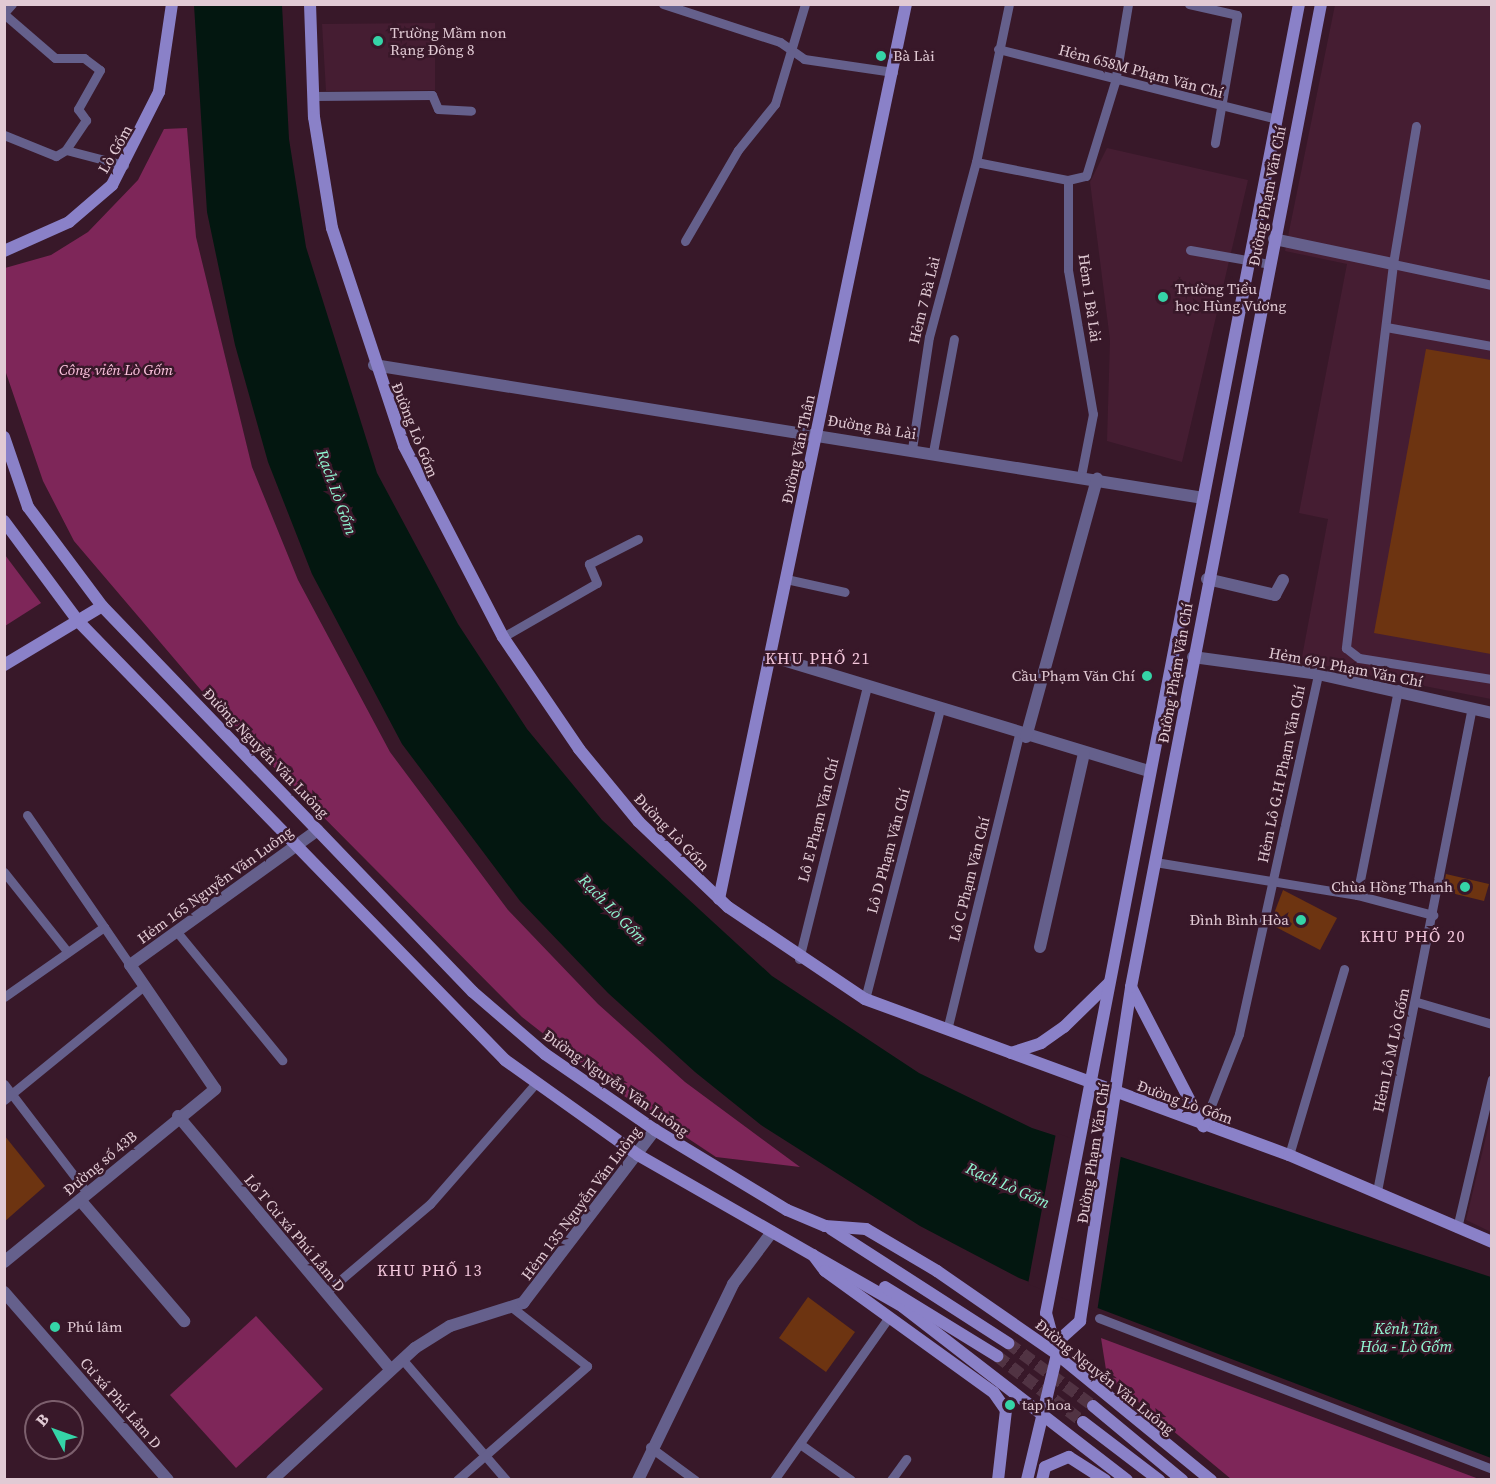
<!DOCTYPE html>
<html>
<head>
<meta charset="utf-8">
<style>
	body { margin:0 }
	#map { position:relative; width:1496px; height:1484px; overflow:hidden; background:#381829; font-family:"Source Serif 4",serif }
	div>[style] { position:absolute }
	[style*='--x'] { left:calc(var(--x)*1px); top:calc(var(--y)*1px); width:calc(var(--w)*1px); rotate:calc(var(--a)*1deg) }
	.built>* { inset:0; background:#451d32 }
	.green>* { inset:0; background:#7e2659 }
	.water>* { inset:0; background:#031710 }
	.pier>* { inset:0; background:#381829 }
	.building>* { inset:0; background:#6d3411 }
	.secondary-tunnel>* { height:12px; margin-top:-6px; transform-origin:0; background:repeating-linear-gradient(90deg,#513343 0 12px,transparent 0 18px) }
	.lane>* { height:9px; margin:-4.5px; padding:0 4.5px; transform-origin:4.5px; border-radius:4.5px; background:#65608c }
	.street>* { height:12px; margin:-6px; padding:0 6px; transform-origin:6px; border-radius:6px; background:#65608c }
	.secondary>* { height:12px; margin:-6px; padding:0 6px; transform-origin:6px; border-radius:6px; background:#8a81c8 }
	.dots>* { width:16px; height:16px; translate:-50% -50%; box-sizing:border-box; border:3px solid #381829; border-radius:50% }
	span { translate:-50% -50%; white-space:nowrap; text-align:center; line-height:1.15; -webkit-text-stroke:5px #381829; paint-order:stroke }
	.poi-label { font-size:15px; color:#e1cad4 }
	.left { translate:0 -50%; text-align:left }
	.right { translate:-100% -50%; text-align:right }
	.street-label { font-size:15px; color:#e1cad4 }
	.park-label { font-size:15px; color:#fec5e0; font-style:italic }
	.water-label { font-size:16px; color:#91f8d3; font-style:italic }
	.neighbourhood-label { font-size:16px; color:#f4c7dc; letter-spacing:1.5px }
	.frame { position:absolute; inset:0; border:6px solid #e1cad4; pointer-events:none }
	.north { position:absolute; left:24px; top:1400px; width:60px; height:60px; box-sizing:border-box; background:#381829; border:2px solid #7c5f6d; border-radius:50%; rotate:311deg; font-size:16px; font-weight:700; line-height:24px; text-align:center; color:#e1cad4 }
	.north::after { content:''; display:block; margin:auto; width:21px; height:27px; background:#35d4a7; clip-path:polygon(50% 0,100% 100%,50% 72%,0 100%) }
</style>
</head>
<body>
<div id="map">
	<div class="built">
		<div style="clip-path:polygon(1335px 5px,1491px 5px,1491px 699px,1301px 662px,1328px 519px,1299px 513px,1347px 264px,1285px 251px)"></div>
		<div style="clip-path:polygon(435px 23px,435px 90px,326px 91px,322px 24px)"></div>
		<div style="clip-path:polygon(1107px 148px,1248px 180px,1182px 462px,1107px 441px,1110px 340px,1090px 182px)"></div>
		<div style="clip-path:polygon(1491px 1116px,1492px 1232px,1491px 1232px,1466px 1220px)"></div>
	</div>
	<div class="green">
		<div style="clip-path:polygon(187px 128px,196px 237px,252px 467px,298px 580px,390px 752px,508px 910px,598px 1004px,685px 1082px,800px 1167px,716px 1157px,615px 1090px,522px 1017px,223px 716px,74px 541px,43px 481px,5px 370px,5px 268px,51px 255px,88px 232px,138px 180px,164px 129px)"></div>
		<div style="clip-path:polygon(5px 555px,41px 603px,5px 626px,4px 626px)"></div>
		<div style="clip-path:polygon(256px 1316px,323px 1389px,236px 1468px,170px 1395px)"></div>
		<div style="clip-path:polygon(1101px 1338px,1479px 1479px,1231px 1479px,1107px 1376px)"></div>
	</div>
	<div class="water">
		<div style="clip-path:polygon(194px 5px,282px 5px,289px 139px,306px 247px,377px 473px,458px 624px,527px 729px,602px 820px,772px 976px,919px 1073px,1032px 1128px,1491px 1277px,1491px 1458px,1019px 1278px,920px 1226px,761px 1125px,695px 1072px,608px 993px,520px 901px,402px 744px,312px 574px,268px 462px,235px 345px,207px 212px)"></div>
	</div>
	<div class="pier">
		<div style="clip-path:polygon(1056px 1133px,1121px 1155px,1097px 1312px,1028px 1284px)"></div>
	</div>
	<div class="building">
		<div style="clip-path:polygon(1426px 349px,1491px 360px,1491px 654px,1374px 633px)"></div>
		<div style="clip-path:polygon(1446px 874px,1489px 884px,1484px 901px,1443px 891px)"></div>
		<div style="clip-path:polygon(1283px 890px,1337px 918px,1320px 950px,1270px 924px)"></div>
		<div style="clip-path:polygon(4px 1135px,45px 1186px,4px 1222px)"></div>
		<div style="clip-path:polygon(808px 1297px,855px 1332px,826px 1372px,779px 1338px)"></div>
	</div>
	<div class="secondary-tunnel">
		<div style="--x:1008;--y:1343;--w:106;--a:36.5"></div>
		<div style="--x:997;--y:1356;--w:108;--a:37.5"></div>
	</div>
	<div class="lane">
		<div style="--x:663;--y:4;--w:123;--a:18"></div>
		<div style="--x:780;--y:42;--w:29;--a:35"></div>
		<div style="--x:804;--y:59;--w:90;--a:8.3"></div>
		<div style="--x:1189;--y:4;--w:49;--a:12.9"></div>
		<div style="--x:1237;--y:15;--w:130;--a:99.8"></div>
		<div style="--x:4;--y:13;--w:12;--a:-48"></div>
		<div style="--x:4;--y:14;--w:67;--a:40.8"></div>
		<div style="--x:55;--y:58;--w:29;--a:0"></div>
		<div style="--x:84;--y:58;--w:20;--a:37"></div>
		<div style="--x:100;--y:70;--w:45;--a:119.4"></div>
		<div style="--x:78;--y:109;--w:14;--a:54"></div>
		<div style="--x:86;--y:120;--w:36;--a:124"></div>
		<div style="--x:66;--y:150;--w:12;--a:149"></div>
		<div style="--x:56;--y:156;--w:56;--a:-158"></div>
		<div style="--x:998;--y:49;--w:287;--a:14.1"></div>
		<div style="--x:313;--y:96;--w:119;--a:-0.5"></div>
		<div style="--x:432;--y:95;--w:15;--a:67"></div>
		<div style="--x:438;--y:109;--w:33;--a:3"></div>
		<div style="--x:1416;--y:126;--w:140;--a:99.5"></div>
		<div style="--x:1393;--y:264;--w:387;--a:97"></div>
		<div style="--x:1346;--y:648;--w:16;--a:38"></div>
		<div style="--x:1359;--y:658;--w:135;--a:9"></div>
		<div style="--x:66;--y:150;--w:60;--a:14.5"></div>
		<div style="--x:976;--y:162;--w:94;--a:11.1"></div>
		<div style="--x:1068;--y:180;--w:18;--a:-13"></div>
		<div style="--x:1086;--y:176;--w:98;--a:-72.9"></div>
		<div style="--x:1115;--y:82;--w:79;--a:-80.5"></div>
		<div style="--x:1068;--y:180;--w:90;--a:90"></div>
		<div style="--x:1068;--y:270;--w:146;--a:80.2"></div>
		<div style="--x:1093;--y:414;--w:63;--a:101"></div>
		<div style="--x:685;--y:241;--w:105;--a:-59.8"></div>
		<div style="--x:738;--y:150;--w:59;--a:-51.2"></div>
		<div style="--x:775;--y:104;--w:104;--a:-73.3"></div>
		<div style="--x:1190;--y:250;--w:80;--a:10"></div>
		<div style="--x:1393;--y:264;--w:101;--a:12"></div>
		<div style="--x:1386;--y:327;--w:108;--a:10.2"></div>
		<div style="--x:912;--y:449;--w:113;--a:-81.4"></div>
		<div style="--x:929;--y:337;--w:181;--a:-75"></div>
		<div style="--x:976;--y:162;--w:161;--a:-78.2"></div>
		<div style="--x:933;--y:452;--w:115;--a:-79.5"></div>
		<div style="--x:786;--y:579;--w:60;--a:12.4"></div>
		<div style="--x:503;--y:637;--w:108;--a:-29.9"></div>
		<div style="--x:597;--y:583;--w:21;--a:-113"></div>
		<div style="--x:589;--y:564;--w:55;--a:-27"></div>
		<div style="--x:27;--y:815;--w:136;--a:55.5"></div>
		<div style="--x:1155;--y:862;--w:205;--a:9.3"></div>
		<div style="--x:1357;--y:895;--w:79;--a:14.7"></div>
		<div style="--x:4;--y:872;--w:100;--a:51.5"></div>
		<div style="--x:1357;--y:895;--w:210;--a:-78.7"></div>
		<div style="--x:177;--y:932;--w:166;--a:50.6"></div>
		<div style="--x:799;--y:959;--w:280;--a:-76"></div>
		<div style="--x:4;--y:997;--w:122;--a:-35"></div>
		<div style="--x:104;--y:927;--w:46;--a:55.6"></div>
		<div style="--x:865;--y:999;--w:299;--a:-75.5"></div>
		<div style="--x:1417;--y:1002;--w:78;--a:16.3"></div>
		<div style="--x:947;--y:1030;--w:304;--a:-76.3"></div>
		<div style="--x:4;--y:1084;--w:138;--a:52.6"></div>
		<div style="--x:4;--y:1100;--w:182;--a:-39.2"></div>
		<div style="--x:1203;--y:1126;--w:99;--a:-68.6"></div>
		<div style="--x:1239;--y:1034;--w:369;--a:-77.6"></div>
		<div style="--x:1289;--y:1155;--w:194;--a:-73.5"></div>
		<div style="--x:1377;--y:1191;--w:491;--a:-78.9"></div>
		<div style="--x:1457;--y:1228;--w:153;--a:-76.8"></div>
		<div style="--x:325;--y:1293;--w:138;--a:-40.3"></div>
		<div style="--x:430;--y:1204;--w:161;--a:-48.8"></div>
		<div style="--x:1099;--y:1318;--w:421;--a:21"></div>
		<div style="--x:402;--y:1359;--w:160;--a:49.3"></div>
		<div style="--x:800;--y:1444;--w:62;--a:35.2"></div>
		<div style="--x:650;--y:1447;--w:56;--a:36.3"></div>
		<div style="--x:457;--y:1480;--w:173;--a:-41.2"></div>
		<div style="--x:587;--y:1366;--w:93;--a:-142"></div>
		<div style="--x:774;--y:1480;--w:199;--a:-54.8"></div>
		<div style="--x:891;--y:1480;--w:26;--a:-54"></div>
	</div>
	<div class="street">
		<div style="--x:1274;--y:239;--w:122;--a:11.9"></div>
		<div style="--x:374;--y:365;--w:840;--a:9.11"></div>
		<div style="--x:1207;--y:579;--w:70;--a:13.2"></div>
		<div style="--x:1275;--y:595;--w:17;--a:-62"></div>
		<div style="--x:770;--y:656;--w:395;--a:16.9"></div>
		<div style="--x:1193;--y:657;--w:126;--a:7.7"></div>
		<div style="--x:1318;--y:674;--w:178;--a:12.6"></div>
		<div style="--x:1026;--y:737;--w:268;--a:-74.6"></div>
		<div style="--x:1040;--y:947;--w:198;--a:-77.2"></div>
		<div style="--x:178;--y:1116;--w:330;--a:50"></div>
		<div style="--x:80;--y:1200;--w:160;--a:49.3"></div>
		<div style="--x:4;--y:1262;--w:273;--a:-39.3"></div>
		<div style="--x:215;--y:1089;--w:150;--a:-124.4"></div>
		<div style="--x:130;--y:965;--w:231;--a:-35.7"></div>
		<div style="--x:4;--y:1292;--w:249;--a:48.9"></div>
		<div style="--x:272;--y:1480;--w:195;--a:-42.7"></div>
		<div style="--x:415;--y:1348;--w:41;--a:-32.2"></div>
		<div style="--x:450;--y:1326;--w:77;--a:-17.5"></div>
		<div style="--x:523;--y:1303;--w:218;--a:-52.7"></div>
		<div style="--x:638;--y:1480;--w:218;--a:-64.1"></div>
		<div style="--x:733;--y:1284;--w:65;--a:-53.1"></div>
	</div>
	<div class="secondary">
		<div style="--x:310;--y:4;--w:113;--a:88"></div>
		<div style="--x:314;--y:117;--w:112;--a:80.8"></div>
		<div style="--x:332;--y:228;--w:230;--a:71.7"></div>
		<div style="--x:404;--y:446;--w:215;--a:62.6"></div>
		<div style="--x:503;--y:637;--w:135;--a:55.8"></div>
		<div style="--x:579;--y:749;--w:94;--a:50.6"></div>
		<div style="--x:639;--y:822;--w:123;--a:43.7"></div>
		<div style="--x:728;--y:907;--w:165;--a:33.9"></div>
		<div style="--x:865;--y:999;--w:452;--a:20.2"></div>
		<div style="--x:1289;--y:1155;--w:221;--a:23.2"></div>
		<div style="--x:4;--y:251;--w:71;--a:-24"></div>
		<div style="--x:69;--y:222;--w:57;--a:-40.7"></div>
		<div style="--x:112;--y:185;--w:104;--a:-63.2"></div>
		<div style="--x:159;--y:92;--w:89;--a:-81.6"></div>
		<div style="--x:4;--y:437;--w:74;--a:71.1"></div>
		<div style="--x:28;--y:507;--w:124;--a:53.2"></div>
		<div style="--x:102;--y:606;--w:535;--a:46.14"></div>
		<div style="--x:473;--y:992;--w:95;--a:40.7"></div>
		<div style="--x:545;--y:1054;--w:134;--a:34.6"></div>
		<div style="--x:655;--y:1130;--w:154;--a:31.2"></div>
		<div style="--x:787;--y:1210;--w:41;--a:22.8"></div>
		<div style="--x:825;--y:1226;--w:41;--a:4.2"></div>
		<div style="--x:866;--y:1229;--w:82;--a:30.6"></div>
		<div style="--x:937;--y:1271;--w:146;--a:34.7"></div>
		<div style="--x:1057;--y:1354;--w:199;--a:39.3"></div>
		<div style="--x:4;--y:521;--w:124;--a:53.5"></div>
		<div style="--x:78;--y:621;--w:612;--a:45.79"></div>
		<div style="--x:505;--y:1060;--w:163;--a:35.5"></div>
		<div style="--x:638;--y:1155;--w:305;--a:29.8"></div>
		<div style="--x:903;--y:1307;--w:283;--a:37.7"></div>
		<div style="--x:4;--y:665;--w:114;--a:-31"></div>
		<div style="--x:719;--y:899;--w:914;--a:-78.2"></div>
		<div style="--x:1131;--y:987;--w:157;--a:62.6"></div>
		<div style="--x:1011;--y:1053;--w:32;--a:-18"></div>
		<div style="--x:1041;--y:1043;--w:28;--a:-35"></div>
		<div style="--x:1064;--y:1027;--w:63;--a:-44.4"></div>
		<div style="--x:831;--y:1229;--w:211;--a:32.8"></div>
		<div style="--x:813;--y:1255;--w:20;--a:53"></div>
		<div style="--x:825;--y:1271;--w:208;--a:35.8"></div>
		<div style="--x:994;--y:1393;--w:21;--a:55"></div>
		<div style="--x:1006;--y:1410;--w:70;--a:96.5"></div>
		<div style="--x:885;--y:1287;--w:132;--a:31.6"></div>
		<div style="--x:1058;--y:1341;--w:30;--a:-42"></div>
		<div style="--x:1080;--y:1321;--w:338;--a:-81.3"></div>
		<div style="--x:1131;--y:987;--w:1001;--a:-79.06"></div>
		<div style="--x:1093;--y:1406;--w:116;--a:39.7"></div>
		<div style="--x:1083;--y:1422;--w:96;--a:37.3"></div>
		<div style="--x:1027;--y:1480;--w:130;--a:-76.6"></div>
		<div style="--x:1057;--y:1354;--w:42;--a:-105"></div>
		<div style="--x:1046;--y:1313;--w:1333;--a:-79.06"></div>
		<div style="--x:1042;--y:1480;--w:13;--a:-77"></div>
		<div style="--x:1045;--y:1467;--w:26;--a:-23"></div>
		<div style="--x:1069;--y:1457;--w:43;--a:32.6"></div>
	</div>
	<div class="dots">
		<div style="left:378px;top:41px;background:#35d4a7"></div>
		<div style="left:881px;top:56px;background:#35d4a7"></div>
		<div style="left:1163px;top:297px;background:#35d4a7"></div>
		<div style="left:1147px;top:676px;background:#35d4a7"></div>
		<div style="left:1465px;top:887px;background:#35d4a7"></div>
		<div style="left:1301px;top:920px;background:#35d4a7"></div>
		<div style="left:55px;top:1327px;background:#35d4a7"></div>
		<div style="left:1010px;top:1405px;background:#35d4a7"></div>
	</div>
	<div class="poi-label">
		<span class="left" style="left:390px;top:41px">Trường Mầm non<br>Rạng Đông 8</span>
		<span class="left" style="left:893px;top:56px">Bà Lài</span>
		<span class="left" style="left:1175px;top:297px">Trường Tiểu<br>học Hùng Vương</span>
		<span class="right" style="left:1135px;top:676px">Cầu Phạm Văn Chí</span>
		<span class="right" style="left:1453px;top:887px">Chùa Hồng Thanh</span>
		<span class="right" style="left:1289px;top:920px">Đình Bình Hòa</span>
		<span class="left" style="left:67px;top:1327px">Phú lâm</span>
		<span class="left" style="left:1022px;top:1405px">tap hoa</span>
	</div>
	<div class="street-label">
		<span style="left:1141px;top:71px;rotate:15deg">Hẻm 658M Phạm Văn Chí</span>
		<span style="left:115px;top:149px;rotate:-60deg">Lò Gốm</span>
		<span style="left:1267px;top:196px;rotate:-79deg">Đường Phạm Văn Chí</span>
		<span style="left:1090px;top:298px;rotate:82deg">Hẻm 1 Bà Lài</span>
		<span style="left:924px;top:300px;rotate:-76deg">Hẻm 7 Bà Lài</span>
		<span style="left:872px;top:427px;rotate:9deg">Đường Bà Lài</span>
		<span style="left:415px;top:430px;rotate:68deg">Đường Lò Gốm</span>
		<span style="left:798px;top:449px;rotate:-78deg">Đường Văn Thân</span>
		<span style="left:1346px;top:667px;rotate:11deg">Hẻm 691 Phạm Văn Chí</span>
		<span style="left:1175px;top:673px;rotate:-80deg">Đường Phạm Văn Chí</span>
		<span style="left:266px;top:753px;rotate:46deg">Đường Nguyễn Văn Luông</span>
		<span style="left:1281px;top:774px;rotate:-78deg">Hẻm Lô G.H Phạm Văn Chí</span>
		<span style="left:818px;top:820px;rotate:-76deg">Lô E Phạm Văn Chí</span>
		<span style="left:672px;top:832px;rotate:46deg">Đường Lò Gốm</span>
		<span style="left:888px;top:851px;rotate:-75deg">Lô D Phạm Văn Chí</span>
		<span style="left:969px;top:879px;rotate:-76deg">Lô C Phạm Văn Chí</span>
		<span style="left:215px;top:885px;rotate:-36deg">Hẻm 165 Nguyễn Văn Luông</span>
		<span style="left:1391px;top:1050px;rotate:-78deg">Hẻm Lô M Lò Gốm</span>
		<span style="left:616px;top:1083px;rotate:35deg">Đường Nguyễn Văn Luông</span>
		<span style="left:1185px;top:1102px;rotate:20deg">Đường Lò Gốm</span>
		<span style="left:1093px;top:1153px;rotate:-81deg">Đường Phạm Văn Chí</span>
		<span style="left:100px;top:1163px;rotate:-40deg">Đường số 43B</span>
		<span style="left:581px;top:1203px;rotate:-53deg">Hẻm 135 Nguyễn Văn Luông</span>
		<span style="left:295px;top:1233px;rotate:50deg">Lô T Cư xá Phú Lâm D</span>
		<span style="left:1105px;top:1377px;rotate:39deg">Đường Nguyễn Văn Luông</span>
		<span style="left:121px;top:1403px;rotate:49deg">Cư xá Phú Lâm D</span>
	</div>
	<div class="park-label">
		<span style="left:116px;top:370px">Công viên Lò Gốm</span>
	</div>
	<div class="water-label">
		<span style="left:337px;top:492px;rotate:70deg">Rạch Lò Gốm</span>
		<span style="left:613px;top:909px;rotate:46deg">Rạch Lò Gốm</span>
		<span style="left:1008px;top:1185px;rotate:24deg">Rạch Lò Gốm</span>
		<span style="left:1406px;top:1337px">Kênh Tân<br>Hóa - Lò Gốm</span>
	</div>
	<div class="neighbourhood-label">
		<span style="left:818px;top:658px">KHU PHỐ 21</span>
		<span style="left:1413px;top:936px">KHU PHỐ 20</span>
		<span style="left:430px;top:1270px">KHU PHỐ 13</span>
	</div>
	<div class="frame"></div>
	<div class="north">B</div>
</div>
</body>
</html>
